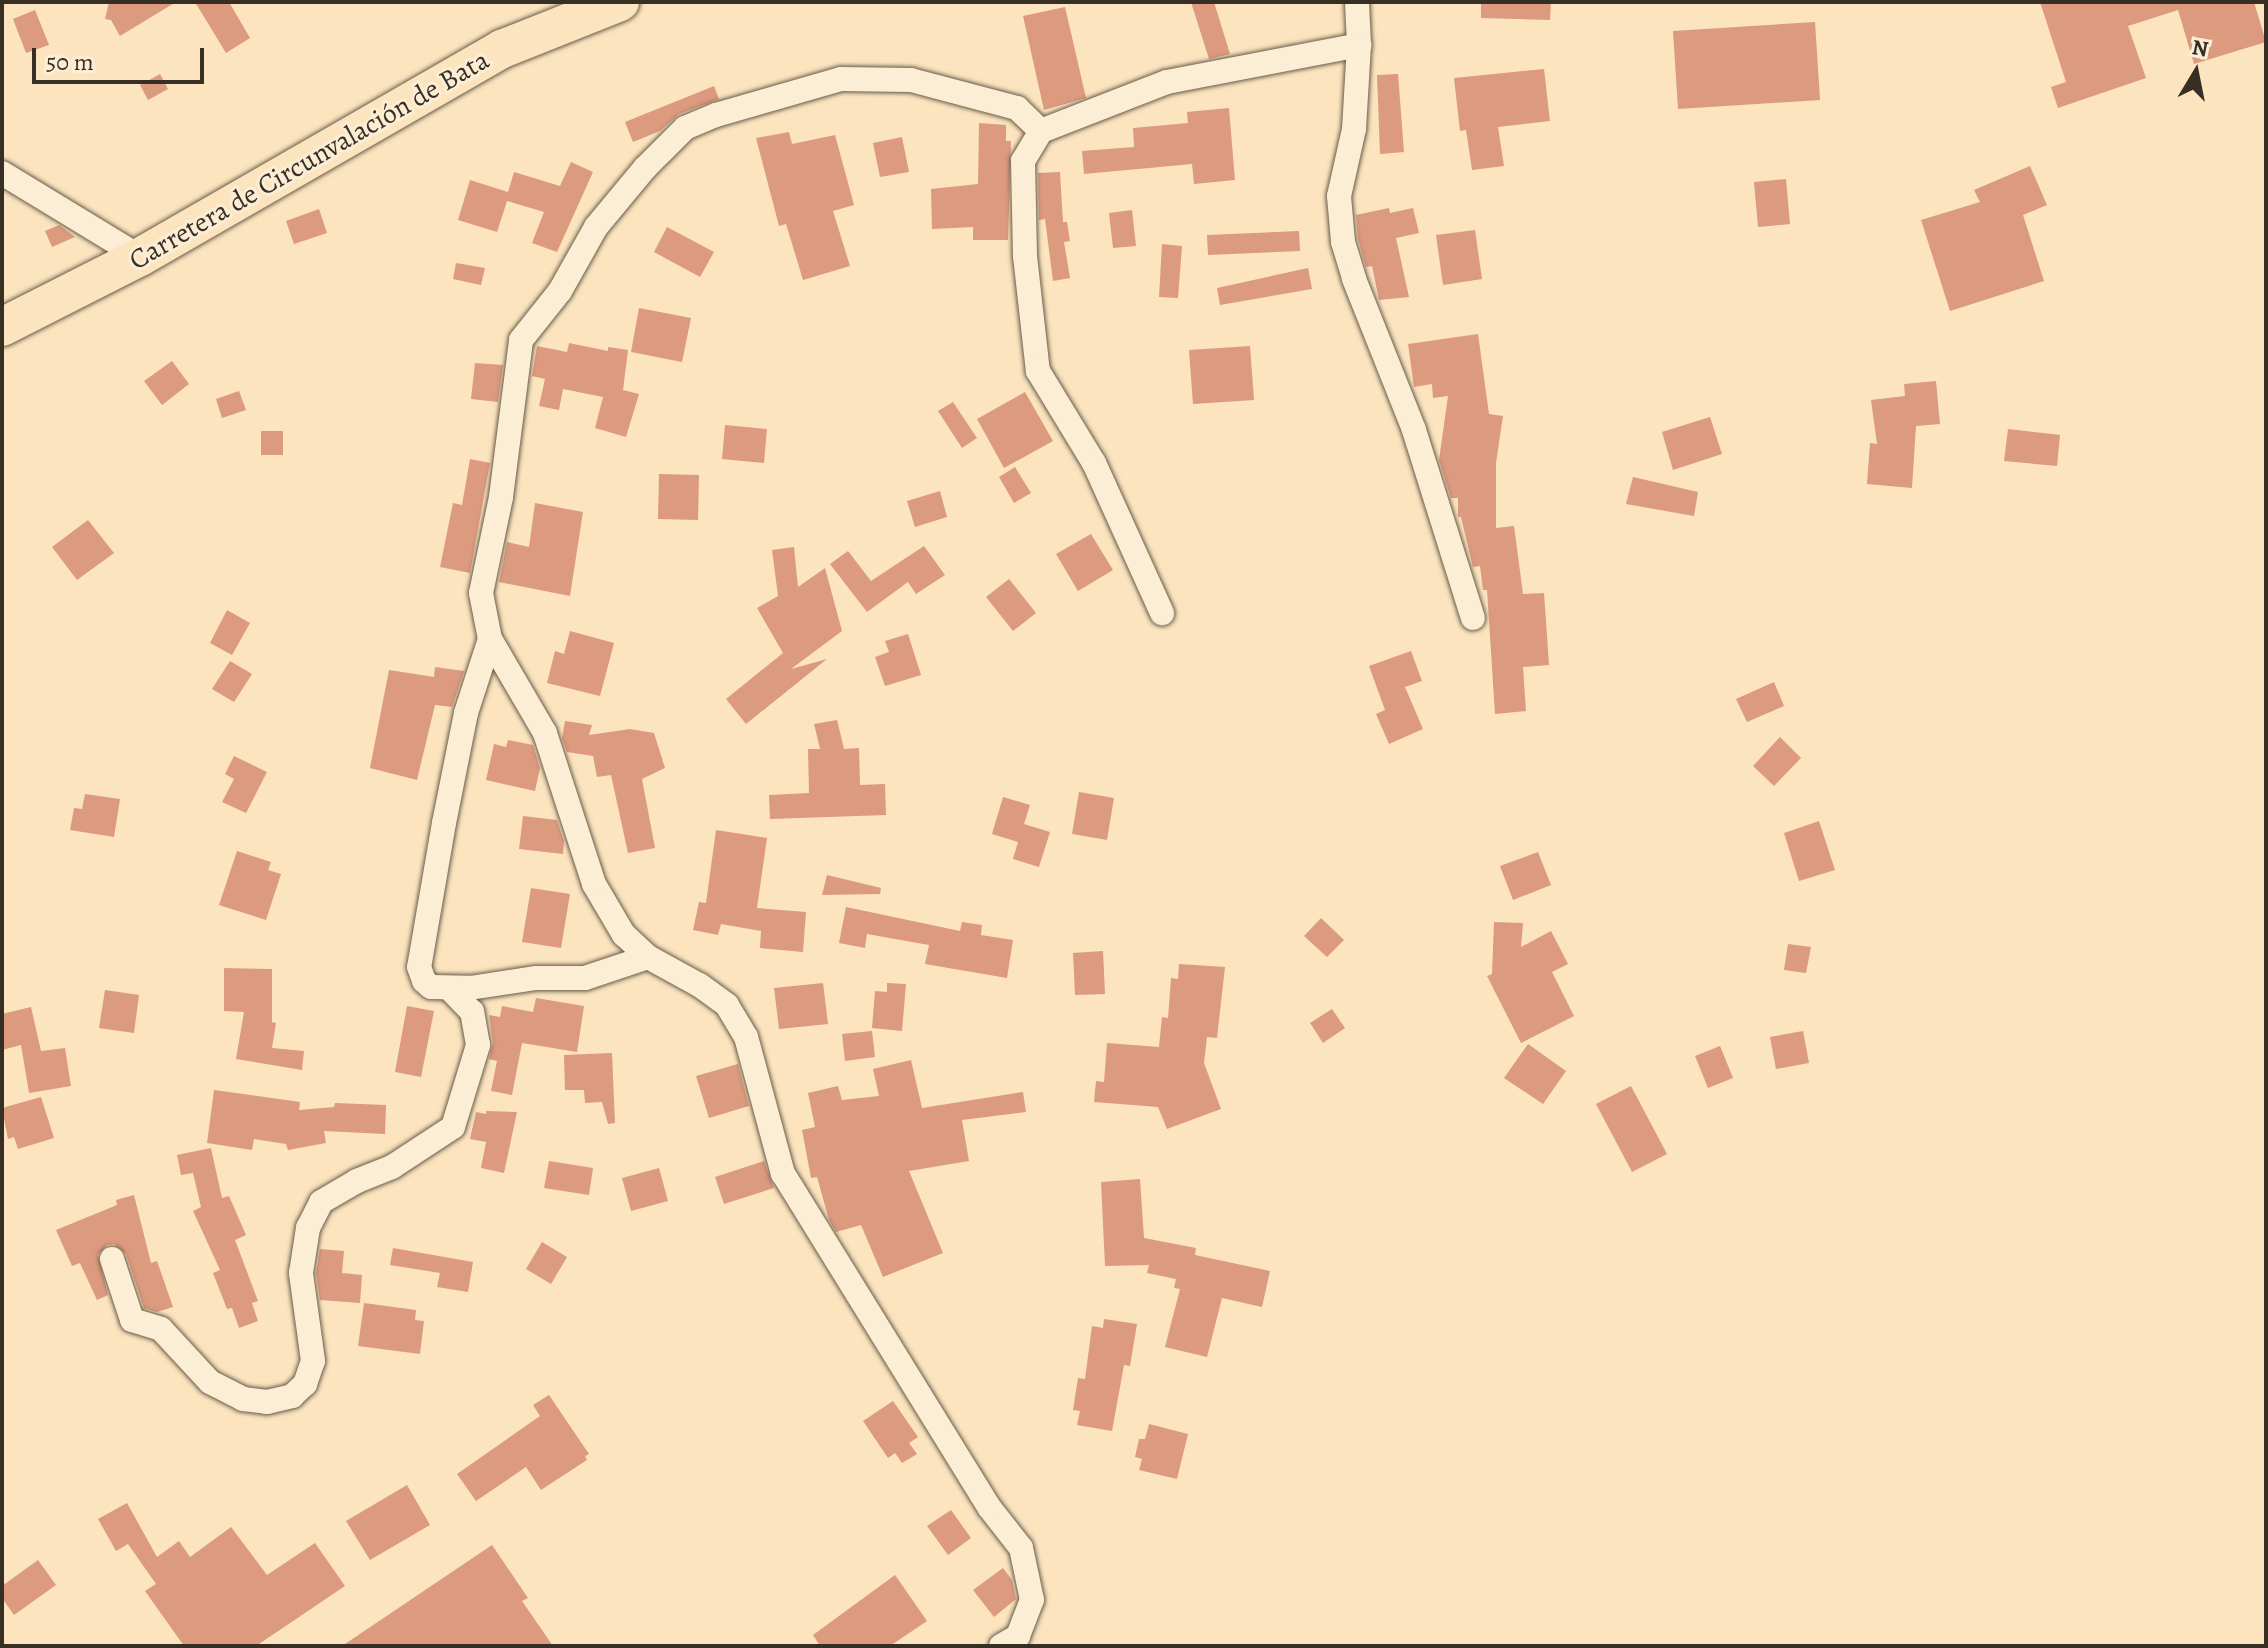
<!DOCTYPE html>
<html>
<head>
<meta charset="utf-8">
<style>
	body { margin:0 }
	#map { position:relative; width:2268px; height:1648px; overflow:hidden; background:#fbe4be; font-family:Alegreya,serif }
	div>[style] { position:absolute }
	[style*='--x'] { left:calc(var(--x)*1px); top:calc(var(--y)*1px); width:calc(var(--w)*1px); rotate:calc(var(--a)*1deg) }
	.building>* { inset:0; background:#dc9a7f }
	.roads { filter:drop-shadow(0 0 2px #695c4a) drop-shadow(0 0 2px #695c4a) }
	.street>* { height:24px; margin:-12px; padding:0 12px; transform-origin:12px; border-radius:12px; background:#fcedd5 }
	.primary>* { height:38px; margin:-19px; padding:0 19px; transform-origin:19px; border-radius:19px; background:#fbe4be }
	span { translate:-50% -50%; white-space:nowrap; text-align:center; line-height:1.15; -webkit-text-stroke:6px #fcedd5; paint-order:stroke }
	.street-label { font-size:28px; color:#382f24 }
	.frame { position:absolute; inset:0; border:4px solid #382f24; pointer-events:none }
	.north { position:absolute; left:2156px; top:32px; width:80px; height:80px; -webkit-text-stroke:6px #fcedd5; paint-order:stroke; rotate:10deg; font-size:22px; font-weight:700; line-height:32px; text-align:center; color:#382f24 }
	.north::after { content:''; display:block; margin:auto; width:28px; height:36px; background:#382f24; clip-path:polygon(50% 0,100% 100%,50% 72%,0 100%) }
	.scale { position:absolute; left:32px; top:48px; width:172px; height:36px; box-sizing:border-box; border:4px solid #382f24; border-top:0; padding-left:10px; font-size:24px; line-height:28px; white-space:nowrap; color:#382f24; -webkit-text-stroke:6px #fcedd5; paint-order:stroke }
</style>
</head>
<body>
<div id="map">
	<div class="building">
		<div style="clip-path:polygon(109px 2px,176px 2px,120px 36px,111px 20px,105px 19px)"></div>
		<div style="clip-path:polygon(195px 2px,229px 2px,250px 38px,226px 53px)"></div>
		<div style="clip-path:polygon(1191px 2px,1214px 2px,1230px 54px,1209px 59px)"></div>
		<div style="clip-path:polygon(1481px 2px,1551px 2px,1550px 20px,1481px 18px)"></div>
		<div style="clip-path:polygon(2040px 2px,2254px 2px,2266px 42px,2194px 64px,2178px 10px,2128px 26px,2146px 78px,2058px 108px,2051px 87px,2066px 82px)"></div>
		<div style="clip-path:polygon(1065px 7px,1086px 98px,1044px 110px,1023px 16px)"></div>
		<div style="clip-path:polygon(35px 10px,49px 45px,26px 53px,13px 19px)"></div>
		<div style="clip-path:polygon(1815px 22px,1820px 100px,1678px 109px,1673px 31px)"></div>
		<div style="clip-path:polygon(1544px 69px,1550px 121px,1498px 127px,1504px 166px,1472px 170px,1466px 130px,1460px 131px,1454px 78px)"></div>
		<div style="clip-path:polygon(160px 74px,168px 89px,148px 100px,140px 85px)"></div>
		<div style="clip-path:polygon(1398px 74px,1404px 152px,1380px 154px,1377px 75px)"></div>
		<div style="clip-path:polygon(714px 86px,719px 99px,679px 114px,660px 131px,633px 142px,625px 122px)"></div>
		<div style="clip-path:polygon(1229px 108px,1235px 180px,1194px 184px,1192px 164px,1084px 174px,1082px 151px,1134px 147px,1133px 128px,1188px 123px,1187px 112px)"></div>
		<div style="clip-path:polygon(979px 123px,1006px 125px,1006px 141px,1011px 141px,1008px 240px,973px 240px,973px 227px,932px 229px,931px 189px,978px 184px)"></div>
		<div style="clip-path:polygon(789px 132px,792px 144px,835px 135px,854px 205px,833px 211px,850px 266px,803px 280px,786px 224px,779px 226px,756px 138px)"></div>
		<div style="clip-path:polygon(902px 137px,909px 172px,880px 177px,873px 143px)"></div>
		<div style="clip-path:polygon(571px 162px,593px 172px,557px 252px,532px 243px,544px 212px,507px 201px,497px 232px,458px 220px,470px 180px,508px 192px,514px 172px,560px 186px)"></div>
		<div style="clip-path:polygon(2030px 166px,2047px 205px,2023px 215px,2044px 281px,1950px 311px,1921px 220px,1980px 202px,1974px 190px)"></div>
		<div style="clip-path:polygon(1060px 172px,1063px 222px,1067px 222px,1070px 241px,1064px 242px,1070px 278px,1053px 281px,1045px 219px,1039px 220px,1038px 173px)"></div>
		<div style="clip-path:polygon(1786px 179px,1790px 224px,1758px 227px,1754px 182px)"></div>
		<div style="clip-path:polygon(1389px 208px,1390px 213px,1413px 208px,1419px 233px,1396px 238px,1409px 297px,1379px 300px,1372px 266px,1366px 267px,1358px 239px,1356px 215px)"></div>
		<div style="clip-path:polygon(319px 209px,327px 233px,294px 244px,286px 221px)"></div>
		<div style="clip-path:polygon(1132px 210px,1136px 246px,1113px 248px,1109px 213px)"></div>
		<div style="clip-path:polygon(59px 225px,75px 237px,52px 247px,45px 231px)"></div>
		<div style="clip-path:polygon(667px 227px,714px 252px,700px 277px,654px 252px)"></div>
		<div style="clip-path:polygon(1475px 230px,1482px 279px,1443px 285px,1436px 235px)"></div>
		<div style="clip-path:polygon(1299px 231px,1300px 251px,1208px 255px,1207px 235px)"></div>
		<div style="clip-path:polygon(1162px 244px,1182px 246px,1178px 298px,1159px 297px)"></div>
		<div style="clip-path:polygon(456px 263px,485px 268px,481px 285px,453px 279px)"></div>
		<div style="clip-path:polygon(1308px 268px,1312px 289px,1220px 305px,1217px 288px)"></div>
		<div style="clip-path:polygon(639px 308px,691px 318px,682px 362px,631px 352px)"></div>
		<div style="clip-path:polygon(1478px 334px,1489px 414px,1503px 416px,1496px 463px,1496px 528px,1514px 526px,1523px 594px,1544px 593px,1549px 665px,1523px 667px,1526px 711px,1495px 714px,1487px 590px,1483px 590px,1480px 566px,1473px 567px,1461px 517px,1458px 517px,1458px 498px,1451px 498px,1439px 460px,1448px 396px,1433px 398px,1432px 384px,1414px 387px,1408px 344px)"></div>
		<div style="clip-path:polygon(569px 343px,608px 351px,608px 347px,628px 350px,623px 390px,639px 394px,626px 437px,595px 428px,603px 397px,563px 389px,559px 410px,539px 406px,545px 379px,532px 376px,537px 346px,567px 352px)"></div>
		<div style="clip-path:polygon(1250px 346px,1254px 400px,1193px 404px,1189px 350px)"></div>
		<div style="clip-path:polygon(172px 361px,189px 384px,162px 405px,144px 381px)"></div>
		<div style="clip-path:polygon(475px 363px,503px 365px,498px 402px,471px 399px)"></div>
		<div style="clip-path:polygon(1936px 381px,1940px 424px,1916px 426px,1912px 488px,1867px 484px,1870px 443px,1877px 444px,1871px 400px,1905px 396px,1904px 384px)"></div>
		<div style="clip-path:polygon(239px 391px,246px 410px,222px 418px,216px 399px)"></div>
		<div style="clip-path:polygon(1025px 392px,1053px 441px,1004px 468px,977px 419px)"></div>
		<div style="clip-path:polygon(953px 402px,977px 438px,962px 448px,938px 411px)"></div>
		<div style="clip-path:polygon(1710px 417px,1722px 454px,1673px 470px,1662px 432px)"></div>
		<div style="clip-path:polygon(725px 425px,767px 429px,764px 463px,722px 459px)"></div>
		<div style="clip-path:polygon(2008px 429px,2060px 435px,2057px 466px,2004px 461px)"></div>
		<div style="clip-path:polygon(261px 431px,283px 431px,283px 455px,261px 455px)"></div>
		<div style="clip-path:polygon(470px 459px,490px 463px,470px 573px,440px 567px,453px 503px,462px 505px)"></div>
		<div style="clip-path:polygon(1015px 467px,1031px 493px,1014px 503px,999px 477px)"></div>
		<div style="clip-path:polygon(659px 474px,699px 475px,698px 520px,658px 519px)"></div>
		<div style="clip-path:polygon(1633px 477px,1698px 492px,1694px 516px,1626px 504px)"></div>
		<div style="clip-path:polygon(940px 491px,947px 517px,915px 527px,907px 501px)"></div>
		<div style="clip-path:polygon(535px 503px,583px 512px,570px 596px,499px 582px,507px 542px,529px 547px)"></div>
		<div style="clip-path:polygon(88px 520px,114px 553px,77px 580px,52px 547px)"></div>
		<div style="clip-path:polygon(1091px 534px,1113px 570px,1078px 591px,1056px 554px)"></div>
		<div style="clip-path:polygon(924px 546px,945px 575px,916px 594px,908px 582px,867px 612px,830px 564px,848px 551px,871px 581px)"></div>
		<div style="clip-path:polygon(794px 547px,798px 587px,825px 568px,842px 631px,791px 669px,827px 659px,746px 724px,726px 699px,783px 653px,757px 608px,778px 596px,772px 550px)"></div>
		<div style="clip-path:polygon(1009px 579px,1036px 613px,1013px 631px,986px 597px)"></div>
		<div style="clip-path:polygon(227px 610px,250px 623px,232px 655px,210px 643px)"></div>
		<div style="clip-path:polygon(570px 631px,614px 643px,600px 696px,547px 683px,555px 651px,564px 654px)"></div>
		<div style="clip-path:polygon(908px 634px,921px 675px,885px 686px,875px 657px,889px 652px,885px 641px)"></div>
		<div style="clip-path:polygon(1411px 651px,1422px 681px,1405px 687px,1423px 729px,1389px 744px,1376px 714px,1385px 710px,1369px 666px)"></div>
		<div style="clip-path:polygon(230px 661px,252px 674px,234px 702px,212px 689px)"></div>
		<div style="clip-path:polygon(435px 667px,464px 671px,452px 707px,435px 705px,417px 780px,370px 768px,389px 670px,434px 677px)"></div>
		<div style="clip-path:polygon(1774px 682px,1784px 706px,1747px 722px,1736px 699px)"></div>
		<div style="clip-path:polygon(837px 720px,844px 749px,859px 748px,860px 785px,885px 784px,886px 815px,770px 819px,769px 795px,809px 793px,808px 749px,820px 749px,814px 724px)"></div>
		<div style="clip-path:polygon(565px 721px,592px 725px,589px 735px,630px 729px,654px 733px,665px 768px,642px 779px,655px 848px,628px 853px,611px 775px,597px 777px,593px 756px,567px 752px,562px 738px)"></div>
		<div style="clip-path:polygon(1780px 737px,1801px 758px,1774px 786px,1753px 766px)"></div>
		<div style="clip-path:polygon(508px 740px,533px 745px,540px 768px,535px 791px,486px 780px,494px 744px,506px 747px)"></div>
		<div style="clip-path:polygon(234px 756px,267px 772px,246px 813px,222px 802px,234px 779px,225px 774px)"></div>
		<div style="clip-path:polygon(1079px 792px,1114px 798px,1107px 840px,1072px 834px)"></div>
		<div style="clip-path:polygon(85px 794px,120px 799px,114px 837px,70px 830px,74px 808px,82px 809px)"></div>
		<div style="clip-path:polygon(1003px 797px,1030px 805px,1024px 824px,1050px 832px,1039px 867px,1013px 859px,1018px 842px,992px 834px)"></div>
		<div style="clip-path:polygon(523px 816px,557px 820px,564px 841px,563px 854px,519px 849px)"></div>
		<div style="clip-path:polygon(1819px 821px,1835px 870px,1799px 881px,1784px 833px)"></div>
		<div style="clip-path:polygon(716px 830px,767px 838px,757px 908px,806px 912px,803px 952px,760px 948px,761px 931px,721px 924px,718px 935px,693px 930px,699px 902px,706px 903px)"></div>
		<div style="clip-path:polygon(237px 851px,271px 862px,268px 870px,281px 874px,266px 920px,219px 905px)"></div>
		<div style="clip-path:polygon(1538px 852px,1551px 885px,1513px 900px,1500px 866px)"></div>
		<div style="clip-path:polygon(827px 875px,881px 888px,880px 894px,822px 895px)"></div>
		<div style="clip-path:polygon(531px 888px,570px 894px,561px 948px,522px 942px)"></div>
		<div style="clip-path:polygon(846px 907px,960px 931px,962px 922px,982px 925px,981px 935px,1013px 940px,1007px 978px,925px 964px,929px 945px,867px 934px,865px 948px,839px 943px)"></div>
		<div style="clip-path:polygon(1321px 918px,1344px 940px,1327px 957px,1304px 936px)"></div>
		<div style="clip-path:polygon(1494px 922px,1523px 923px,1521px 947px,1551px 931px,1568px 964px,1552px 972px,1574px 1016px,1521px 1043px,1487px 976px,1492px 974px)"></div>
		<div style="clip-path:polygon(1788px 944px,1811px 947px,1806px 973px,1784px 970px)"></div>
		<div style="clip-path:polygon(1103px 951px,1105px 994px,1075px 995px,1073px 953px)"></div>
		<div style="clip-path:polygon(1179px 964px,1225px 967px,1217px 1038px,1207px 1037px,1204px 1063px,1221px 1109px,1167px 1129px,1158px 1107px,1094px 1102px,1096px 1081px,1104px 1082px,1107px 1043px,1159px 1047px,1162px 1017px,1168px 1018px,1171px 978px,1178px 979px)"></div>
		<div style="clip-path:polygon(224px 968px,272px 969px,272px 1022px,276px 1023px,272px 1048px,304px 1051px,302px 1070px,236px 1059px,244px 1012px,224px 1011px)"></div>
		<div style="clip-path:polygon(823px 983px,828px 1024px,779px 1029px,774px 988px)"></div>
		<div style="clip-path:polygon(887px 983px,906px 984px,902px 1031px,872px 1028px,875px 991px,887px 992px)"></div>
		<div style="clip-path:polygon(105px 990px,139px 995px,134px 1033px,99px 1028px)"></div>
		<div style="clip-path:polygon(536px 998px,584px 1006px,577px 1052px,522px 1043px,512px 1095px,491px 1091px,497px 1061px,489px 1059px,493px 1043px,489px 1015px,500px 1017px,502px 1006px,533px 1012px)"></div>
		<div style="clip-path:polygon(407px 1006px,434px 1011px,421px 1077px,395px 1072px)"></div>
		<div style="clip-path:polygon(31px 1007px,41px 1051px,65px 1048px,71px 1086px,29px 1093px,21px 1045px,2px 1050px,2px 1014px)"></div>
		<div style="clip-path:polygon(1332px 1009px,1345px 1028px,1323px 1043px,1310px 1023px)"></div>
		<div style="clip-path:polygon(872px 1031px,875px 1057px,845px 1061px,842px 1034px)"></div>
		<div style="clip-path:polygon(1803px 1031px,1809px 1063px,1776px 1069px,1770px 1037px)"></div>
		<div style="clip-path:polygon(1528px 1044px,1566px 1071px,1543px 1104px,1504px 1078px)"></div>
		<div style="clip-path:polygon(1720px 1046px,1733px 1078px,1708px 1088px,1695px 1056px)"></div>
		<div style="clip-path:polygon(612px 1053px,615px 1123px,608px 1124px,602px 1102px,585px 1103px,584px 1090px,565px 1090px,564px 1055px)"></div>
		<div style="clip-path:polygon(911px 1060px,922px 1108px,1023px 1092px,1026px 1112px,962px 1120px,969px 1161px,909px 1171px,943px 1253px,883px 1277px,861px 1225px,836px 1232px,829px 1220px,817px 1177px,811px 1178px,802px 1130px,815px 1127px,808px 1093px,838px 1086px,842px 1100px,879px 1096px,873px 1069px)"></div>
		<div style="clip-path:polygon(738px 1064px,749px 1106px,709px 1118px,696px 1076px)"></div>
		<div style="clip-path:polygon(1631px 1086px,1667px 1154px,1632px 1172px,1596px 1104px)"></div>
		<div style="clip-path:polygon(214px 1090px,300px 1102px,299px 1110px,334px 1107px,335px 1103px,386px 1105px,385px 1134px,324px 1131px,326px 1143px,288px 1150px,286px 1144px,254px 1139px,252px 1150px,207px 1143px)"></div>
		<div style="clip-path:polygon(41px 1097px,54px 1138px,18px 1149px,14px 1137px,8px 1139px,2px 1108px)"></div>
		<div style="clip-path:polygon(486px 1111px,517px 1112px,504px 1173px,481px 1168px,486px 1142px,470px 1139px,476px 1112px,486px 1114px)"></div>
		<div style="clip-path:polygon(211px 1148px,222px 1198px,229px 1196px,246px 1235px,235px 1240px,258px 1301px,252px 1303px,258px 1321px,239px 1328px,232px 1308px,227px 1309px,213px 1273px,220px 1270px,193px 1211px,201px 1207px,193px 1173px,181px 1175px,177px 1155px)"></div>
		<div style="clip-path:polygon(549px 1161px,593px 1168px,589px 1195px,544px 1188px)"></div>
		<div style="clip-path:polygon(764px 1161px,774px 1188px,724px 1204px,715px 1177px)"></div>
		<div style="clip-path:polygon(659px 1168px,668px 1201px,631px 1211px,622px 1178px)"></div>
		<div style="clip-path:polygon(1140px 1179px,1144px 1238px,1196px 1248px,1195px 1255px,1270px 1271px,1262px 1307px,1222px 1298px,1207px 1357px,1165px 1347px,1180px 1289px,1174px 1288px,1176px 1279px,1147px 1273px,1149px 1265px,1105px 1266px,1101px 1182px)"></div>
		<div style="clip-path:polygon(134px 1195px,151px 1263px,157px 1261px,173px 1307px,157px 1312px,144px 1308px,126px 1254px,114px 1244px,107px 1245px,98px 1255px,108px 1295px,97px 1300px,80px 1263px,72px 1266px,56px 1230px,117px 1205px,116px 1200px)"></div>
		<div style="clip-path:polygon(542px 1242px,567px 1257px,551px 1284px,526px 1269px)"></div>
		<div style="clip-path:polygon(393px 1248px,473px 1262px,468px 1292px,437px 1287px,440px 1273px,390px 1265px)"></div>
		<div style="clip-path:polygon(320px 1249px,344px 1251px,342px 1273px,362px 1275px,360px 1303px,320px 1300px,316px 1273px)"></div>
		<div style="clip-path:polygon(364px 1303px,416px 1310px,415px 1320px,424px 1321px,420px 1354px,358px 1346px)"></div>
		<div style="clip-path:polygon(1104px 1319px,1137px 1324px,1130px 1366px,1124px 1365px,1112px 1431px,1077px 1425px,1080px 1411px,1073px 1410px,1078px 1378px,1085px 1379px,1092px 1326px,1103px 1328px)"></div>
		<div style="clip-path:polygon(549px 1395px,589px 1454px,585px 1456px,587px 1460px,541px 1490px,526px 1467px,476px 1501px,457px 1474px,540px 1416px,533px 1405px)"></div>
		<div style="clip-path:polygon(893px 1401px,918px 1437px,909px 1443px,917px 1454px,902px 1463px,895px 1453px,888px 1458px,863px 1421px)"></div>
		<div style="clip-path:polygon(1149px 1424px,1188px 1434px,1177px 1479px,1139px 1470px,1142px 1459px,1135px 1457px,1139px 1439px,1145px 1439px)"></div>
		<div style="clip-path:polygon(407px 1485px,430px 1525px,370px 1560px,346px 1521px)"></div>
		<div style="clip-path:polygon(127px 1503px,157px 1557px,179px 1541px,190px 1557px,231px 1527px,267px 1575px,315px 1543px,345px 1586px,256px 1646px,184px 1646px,145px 1591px,156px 1584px,128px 1544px,116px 1551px,98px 1519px)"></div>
		<div style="clip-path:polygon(951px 1510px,971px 1538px,948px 1555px,927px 1526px)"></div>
		<div style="clip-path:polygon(492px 1545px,528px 1598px,522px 1601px,553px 1646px,342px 1646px)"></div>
		<div style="clip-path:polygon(38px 1560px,56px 1585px,14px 1615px,2px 1598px,2px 1586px)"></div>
		<div style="clip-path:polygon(1003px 1568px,1012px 1580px,1016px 1599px,994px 1617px,973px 1590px)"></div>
		<div style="clip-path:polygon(895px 1575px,927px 1621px,890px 1646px,820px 1646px,813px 1635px)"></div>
	</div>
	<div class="roads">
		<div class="street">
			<div style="--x:1357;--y:2;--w:43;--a:87.3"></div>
			<div style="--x:1359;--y:45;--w:84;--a:93.4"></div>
			<div style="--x:1354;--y:129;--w:69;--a:102.6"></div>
			<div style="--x:1339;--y:196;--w:46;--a:85"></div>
			<div style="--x:1343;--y:242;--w:39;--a:73"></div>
			<div style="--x:1354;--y:279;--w:162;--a:68.3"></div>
			<div style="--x:1414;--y:430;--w:197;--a:72.6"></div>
			<div style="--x:1041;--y:131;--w:35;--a:121"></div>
			<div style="--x:1023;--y:161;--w:95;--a:88.8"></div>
			<div style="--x:1025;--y:256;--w:116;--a:83.6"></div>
			<div style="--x:1038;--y:371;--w:108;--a:58.7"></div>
			<div style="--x:1094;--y:463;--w:165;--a:65.6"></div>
			<div style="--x:2;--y:173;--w:162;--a:31.3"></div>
			<div style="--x:490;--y:639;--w:78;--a:108"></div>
			<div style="--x:466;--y:713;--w:112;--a:101.3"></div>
			<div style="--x:444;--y:823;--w:146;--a:99.8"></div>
			<div style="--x:419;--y:967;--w:15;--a:70"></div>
			<div style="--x:424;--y:981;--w:9;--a:41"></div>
			<div style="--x:431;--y:987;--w:39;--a:1"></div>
			<div style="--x:470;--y:988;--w:67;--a:-8.6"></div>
			<div style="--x:536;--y:978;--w:49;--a:0"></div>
			<div style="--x:585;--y:978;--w:66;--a:-18.4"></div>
			<div style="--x:112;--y:1259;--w:64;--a:71.8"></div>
			<div style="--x:132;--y:1320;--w:30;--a:17"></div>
			<div style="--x:161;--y:1329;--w:72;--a:47.2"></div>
			<div style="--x:210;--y:1382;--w:37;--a:27"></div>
			<div style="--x:243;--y:1399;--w:24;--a:7"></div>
			<div style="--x:267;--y:1402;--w:26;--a:-13"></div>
			<div style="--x:292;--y:1396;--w:18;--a:-43"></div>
			<div style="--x:305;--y:1384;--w:24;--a:-71"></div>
			<div style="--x:313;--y:1361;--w:89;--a:-97.8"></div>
			<div style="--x:301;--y:1273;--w:46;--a:-81.2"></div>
			<div style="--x:308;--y:1228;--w:29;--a:-63"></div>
			<div style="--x:321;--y:1202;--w:42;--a:-30.3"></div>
			<div style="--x:357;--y:1181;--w:38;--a:-22"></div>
			<div style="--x:392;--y:1167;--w:73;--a:-33.3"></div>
			<div style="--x:453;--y:1127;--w:86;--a:-73"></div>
			<div style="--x:478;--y:1045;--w:34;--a:-100"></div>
			<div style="--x:472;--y:1012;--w:33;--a:-134"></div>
			<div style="--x:1001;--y:1646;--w:20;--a:-30"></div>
			<div style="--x:1018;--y:1636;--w:39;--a:-69"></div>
			<div style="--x:1032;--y:1600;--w:53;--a:-101.9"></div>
			<div style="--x:1021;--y:1548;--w:52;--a:-128"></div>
			<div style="--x:989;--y:1507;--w:392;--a:-121.7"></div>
			<div style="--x:783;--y:1174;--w:142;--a:-105.1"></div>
			<div style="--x:746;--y:1037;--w:37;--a:-121"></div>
			<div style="--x:727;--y:1005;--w:34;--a:-144"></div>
			<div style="--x:699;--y:985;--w:58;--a:-151.2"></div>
			<div style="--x:648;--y:957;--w:33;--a:-137"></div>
			<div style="--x:624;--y:935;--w:59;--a:-120.5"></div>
			<div style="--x:594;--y:884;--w:159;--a:-108"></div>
			<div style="--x:545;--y:733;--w:109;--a:-120.3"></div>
			<div style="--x:490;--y:639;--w:47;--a:-101.1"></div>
			<div style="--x:481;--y:593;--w:98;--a:-78.2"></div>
			<div style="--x:501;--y:497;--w:158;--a:-82.7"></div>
			<div style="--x:521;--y:340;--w:63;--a:-51.5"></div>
			<div style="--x:560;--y:291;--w:73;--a:-60.6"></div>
			<div style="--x:596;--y:227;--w:77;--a:-50.3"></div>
			<div style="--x:645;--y:168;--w:57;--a:-45"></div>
			<div style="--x:685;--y:128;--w:34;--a:-23"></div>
			<div style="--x:716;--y:115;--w:130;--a:-16.1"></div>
			<div style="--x:841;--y:79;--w:70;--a:0.8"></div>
			<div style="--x:911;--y:80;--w:110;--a:14.8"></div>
			<div style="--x:1017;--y:108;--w:33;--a:44"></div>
			<div style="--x:1041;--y:131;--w:135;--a:-21.3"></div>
			<div style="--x:1167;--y:82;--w:196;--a:-10.9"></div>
		</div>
		<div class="primary">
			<div style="--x:2;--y:327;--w:155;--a:-26.9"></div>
			<div style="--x:140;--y:257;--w:418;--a:-29.9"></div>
			<div style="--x:502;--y:49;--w:127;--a:-21.7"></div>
		</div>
	</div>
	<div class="street-label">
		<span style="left:309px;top:160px;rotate:-30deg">Carretera de Circunvalación de Bata</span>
	</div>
	<div class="frame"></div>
	<div class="north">N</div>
	<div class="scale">50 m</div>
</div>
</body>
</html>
